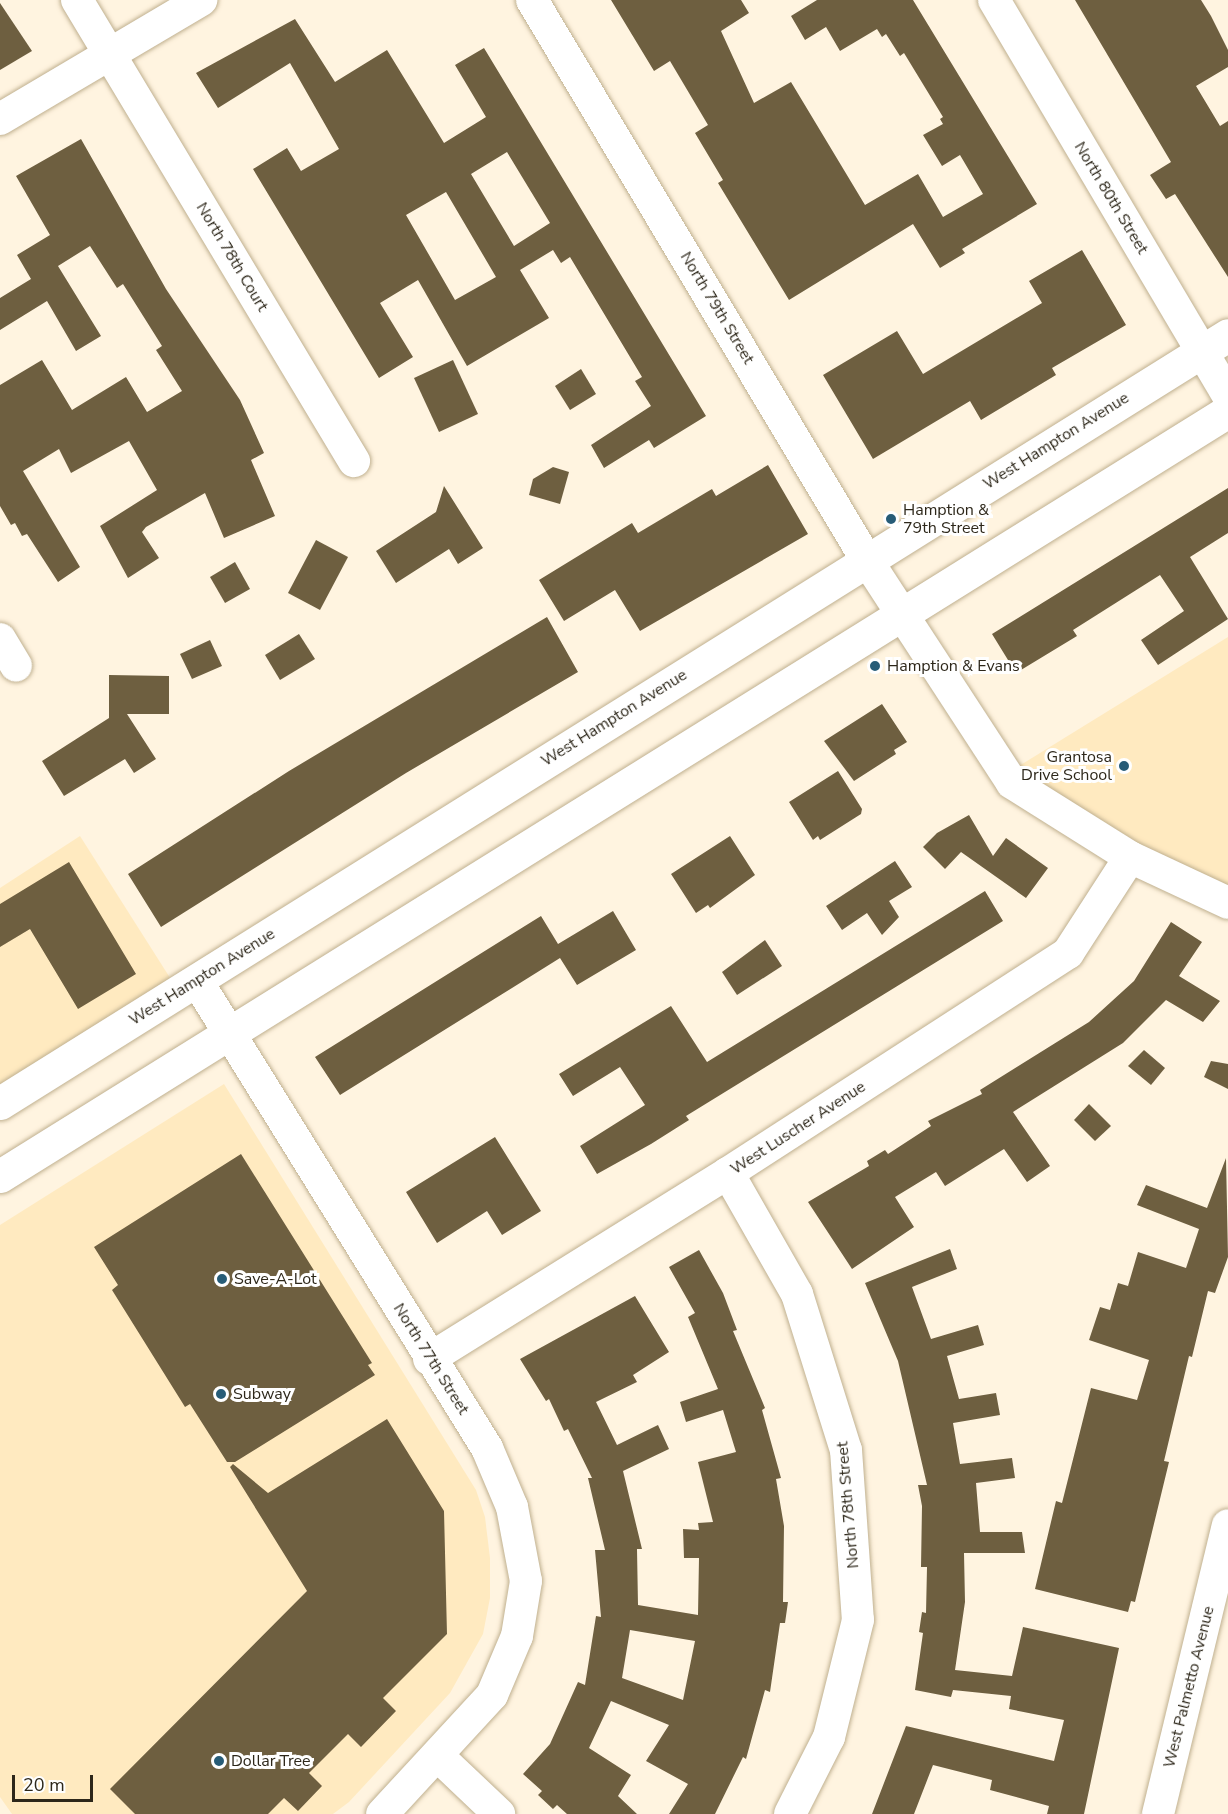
<!DOCTYPE html>
<html>
<head>
<meta charset="utf-8">
<style>
	body { margin:0 }
	#map { position:relative; width:1228px; height:1814px; overflow:hidden; background:#fff4e0; font-family:"Nunito Sans",sans-serif }
	div>[style] { position:absolute }
	[style*='--x'] { left:calc(var(--x)*1px); top:calc(var(--y)*1px); width:calc(var(--w)*1px); rotate:calc(var(--a)*1deg) }
	.built>* { inset:0; background:#ffeac0 }
	.building>* { inset:0; background:#6e5f40 }
	.roads { filter:drop-shadow(0 0 2px #c0b08f) drop-shadow(0 0 2px #c0b08f) }
	.minor>* { height:32px; margin:-16px; padding:0 16px; transform-origin:16px; border-radius:16px; background:#fff }
	.major>* { height:33px; margin:-16.5px; padding:0 16.5px; transform-origin:16.5px; border-radius:16.5px; background:#fff }
	.dots>* { width:16px; height:16px; translate:-50% -50%; box-sizing:border-box; border:3px solid #fff; border-radius:50% }
	span { translate:-50% -50%; white-space:nowrap; text-align:center; line-height:1.15; -webkit-text-stroke:6px #fff; paint-order:stroke }
	.street-label { font-size:16px; color:#2d271a }
	.poi-label { font-size:16px; color:#2d271a }
	.left { translate:0 -50%; text-align:left }
	.right { translate:-100% -50%; text-align:right }
	.scale { position:absolute; left:12px; top:1775px; width:81px; height:27px; box-sizing:border-box; border:3px solid #2d271a; border-top:0; padding-left:8px; font-size:18px; line-height:21px; white-space:nowrap; color:#2d271a; -webkit-text-stroke:4px #fff; paint-order:stroke }
</style>
</head>
<body>
<div id="map">
	<div class="built">
		<div style="clip-path:polygon(1228px 637px,1228px 903px,1006px 774px)"></div>
		<div style="clip-path:polygon(80px 836px,179px 992px,0 1103px,0 888px)"></div>
		<div style="clip-path:polygon(224px 1084px,476px 1490px,485px 1517px,490px 1558px,490px 1598px,483px 1634px,450px 1693px,349px 1802px,333px 1814px,12px 1814px,0 1797px,0 1225px)"></div>
	</div>
	<div class="building">
		<div style="clip-path:polygon(611px 0,741px 0,749px 13px,721px 31px,754px 103px,791px 82px,865px 205px,918px 174px,943px 217px,983px 194px,960px 155px,942px 166px,923px 135px,943px 124px,940px 119px,943px 117px,904px 53px,900px 56px,886px 34px,882px 37px,877px 29px,840px 51px,826px 27px,805px 40px,791px 16px,817px 0,913px 0,1037px 204px,962px 249px,965px 253px,940px 268px,913px 224px,789px 300px,718px 183px,723px 180px,695px 133px,708px 125px,670px 61px,654px 71px)"></div>
		<div style="clip-path:polygon(1075px 0,1201px 0,1211px 16px,1228px 50px,1228px 67px,1196px 86px,1220px 126px,1228px 121px,1228px 277px,1175px 194px,1166px 199px,1150px 175px,1171px 162px)"></div>
		<div style="clip-path:polygon(0 3px,32px 51px,0 70px)"></div>
		<div style="clip-path:polygon(evenodd,295px 19px,335px 82px,387px 50px,444px 143px,486px 117px,455px 65px,484px 48px,706px 416px,654px 448px,649px 440px,604px 468px,591px 445px,651px 406px,635px 381px,642px 377px,570px 257px,561px 263px,553px 250px,520px 270px,549px 318px,467px 366px,418px 280px,380px 303px,413px 357px,379px 378px,253px 169px,287px 148px,301px 171px,339px 149px,290px 63px,218px 108px,196px 73px,295px 19px,507px 152px,550px 223px,514px 246px,471px 174px,507px 152px,295px 19px,446px 192px,496px 277px,455px 300px,406px 215px,446px 192px)"></div>
		<div style="clip-path:polygon(81px 139px,166px 289px,240px 400px,264px 453px,251px 460px,275px 516px,224px 538px,205px 493px,146px 527px,142px 532px,159px 558px,128px 578px,100px 526px,157px 490px,129px 441px,71px 473px,59px 449px,23px 471px,80px 567px,58px 582px,27px 534px,22px 536px,15px 523px,11px 525px,0 506px,0 385px,42px 360px,72px 410px,126px 377px,147px 412px,182px 391px,156px 350px,162px 346px,123px 284px,117px 288px,90px 246px,58px 266px,101px 336px,76px 351px,47px 301px,0 330px,0 298px,31px 279px,17px 255px,50px 235px,16px 176px)"></div>
		<div style="clip-path:polygon(1082px 250px,1126px 325px,1052px 368px,1056px 375px,981px 420px,970px 401px,873px 459px,823px 375px,897px 331px,923px 374px,1042px 303px,1029px 281px)"></div>
		<div style="clip-path:polygon(453px 360px,478px 414px,439px 432px,414px 378px)"></div>
		<div style="clip-path:polygon(581px 369px,596px 394px,570px 410px,555px 386px)"></div>
		<div style="clip-path:polygon(768px 465px,808px 534px,640px 631px,615px 590px,564px 621px,539px 580px,632px 523px,638px 533px,712px 489px,716px 496px)"></div>
		<div style="clip-path:polygon(553px 467px,569px 472px,560px 504px,529px 495px,533px 479px)"></div>
		<div style="clip-path:polygon(444px 486px,483px 548px,458px 564px,449px 549px,396px 583px,376px 551px,436px 512px)"></div>
		<div style="clip-path:polygon(1228px 488px,1228px 533px,1190px 557px,1228px 619px,1158px 665px,1141px 640px,1184px 611px,1160px 575px,1073px 630px,1077px 636px,1016px 673px,992px 634px)"></div>
		<div style="clip-path:polygon(316px 540px,348px 557px,320px 610px,288px 593px)"></div>
		<div style="clip-path:polygon(235px 562px,250px 589px,225px 603px,210px 577px)"></div>
		<div style="clip-path:polygon(547px 617px,578px 672px,406px 773px,161px 927px,128px 874px,289px 771px)"></div>
		<div style="clip-path:polygon(299px 634px,315px 659px,280px 680px,265px 655px)"></div>
		<div style="clip-path:polygon(210px 640px,222px 666px,192px 679px,180px 654px)"></div>
		<div style="clip-path:polygon(109px 675px,169px 676px,169px 714px,127px 714px,156px 759px,134px 773px,125px 759px,64px 796px,42px 761px,109px 718px)"></div>
		<div style="clip-path:polygon(882px 704px,907px 742px,894px 750px,896px 754px,854px 781px,824px 741px)"></div>
		<div style="clip-path:polygon(838px 771px,862px 809px,861px 814px,820px 840px,818px 836px,813px 840px,789px 802px)"></div>
		<div style="clip-path:polygon(969px 815px,993px 856px,1006px 838px,1048px 868px,1026px 898px,961px 852px,945px 869px,923px 847px,937px 833px)"></div>
		<div style="clip-path:polygon(730px 836px,755px 875px,710px 908px,708px 905px,696px 913px,671px 874px)"></div>
		<div style="clip-path:polygon(895px 861px,912px 887px,889px 901px,899px 917px,882px 935px,867px 913px,842px 930px,826px 906px)"></div>
		<div style="clip-path:polygon(69px 862px,136px 974px,78px 1009px,30px 929px,0 947px,0 904px)"></div>
		<div style="clip-path:polygon(985px 891px,1003px 921px,686px 1116px,689px 1120px,651px 1144px,597px 1174px,580px 1146px,645px 1105px,620px 1067px,573px 1096px,559px 1074px,671px 1006px,707px 1062px)"></div>
		<div style="clip-path:polygon(613px 911px,636px 950px,577px 985px,560px 958px,340px 1095px,315px 1057px,541px 916px,558px 944px)"></div>
		<div style="clip-path:polygon(1171px 922px,1202px 942px,1179px 976px,1220px 1001px,1203px 1022px,1166px 1000px,1123px 1043px,1013px 1112px,1050px 1166px,1027px 1182px,1004px 1149px,945px 1186px,936px 1172px,895px 1197px,914px 1227px,852px 1269px,808px 1202px,869px 1166px,867px 1161px,885px 1150px,888px 1154px,931px 1126px,928px 1121px,982px 1094px,980px 1090px,1089px 1022px,1134px 981px)"></div>
		<div style="clip-path:polygon(765px 940px,782px 966px,737px 995px,722px 972px)"></div>
		<div style="clip-path:polygon(1144px 1050px,1165px 1068px,1151px 1085px,1128px 1066px)"></div>
		<div style="clip-path:polygon(1211px 1061px,1228px 1064px,1228px 1089px,1204px 1077px)"></div>
		<div style="clip-path:polygon(1089px 1104px,1111px 1126px,1095px 1141px,1074px 1120px)"></div>
		<div style="clip-path:polygon(495px 1137px,541px 1211px,502px 1235px,487px 1211px,437px 1243px,406px 1192px)"></div>
		<div style="clip-path:polygon(241px 1154px,372px 1363px,368px 1365px,375px 1375px,235px 1462px,227px 1462px,190px 1404px,185px 1407px,112px 1290px,118px 1285px,94px 1247px)"></div>
		<div style="clip-path:polygon(1226px 1158px,1228px 1257px,1215px 1293px,1208px 1291px,1192px 1357px,1189px 1356px,1164px 1461px,1169px 1462px,1135px 1602px,1131px 1601px,1128px 1612px,1035px 1589px,1056px 1501px,1062px 1503px,1091px 1388px,1137px 1400px,1149px 1360px,1089px 1340px,1100px 1307px,1110px 1310px,1118px 1283px,1128px 1286px,1138px 1252px,1186px 1268px,1199px 1229px,1137px 1205px,1146px 1185px,1207px 1208px)"></div>
		<div style="clip-path:polygon(950px 1249px,957px 1269px,912px 1287px,931px 1339px,978px 1325px,984px 1345px,947px 1356px,959px 1399px,996px 1393px,1000px 1415px,953px 1423px,960px 1464px,1012px 1458px,1015px 1478px,976px 1483px,980px 1532px,1022px 1532px,1025px 1553px,964px 1553px,965px 1602px,955px 1670px,1012px 1676px,1023px 1627px,1119px 1648px,1084px 1814px,1047px 1814px,1049px 1806px,990px 1790px,992px 1780px,933px 1765px,914px 1814px,872px 1814px,906px 1726px,1054px 1761px,1064px 1720px,1009px 1709px,1011px 1696px,953px 1690px,951px 1697px,915px 1690px,923px 1633px,919px 1632px,922px 1612px,926px 1613px,927px 1567px,921px 1567px,922px 1506px,918px 1485px,927px 1485px,898px 1361px,865px 1283px)"></div>
		<div style="clip-path:polygon(evenodd,699px 1250px,723px 1293px,737px 1330px,733px 1331px,765px 1408px,762px 1410px,781px 1478px,776px 1479px,784px 1526px,783px 1602px,788px 1602px,785px 1623px,780px 1623px,770px 1692px,765px 1690px,746px 1759px,743px 1757px,715px 1814px,669px 1814px,688px 1784px,646px 1761px,669px 1725px,611px 1701px,589px 1748px,631px 1775px,618px 1796px,637px 1814px,567px 1814px,557px 1805px,553px 1809px,538px 1795px,542px 1791px,523px 1774px,550px 1744px,578px 1682px,585px 1685px,596px 1616px,601px 1617px,595px 1550px,605px 1550px,588px 1478px,592px 1478px,568px 1429px,564px 1431px,549px 1399px,546px 1401px,520px 1359px,635px 1296px,669px 1352px,633px 1375px,637px 1382px,596px 1402px,617px 1445px,658px 1425px,669px 1449px,623px 1471px,642px 1549px,637px 1549px,638px 1605px,698px 1615px,699px 1558px,684px 1558px,683px 1529px,699px 1530px,698px 1523px,713px 1522px,698px 1462px,736px 1452px,723px 1410px,686px 1422px,680px 1402px,718px 1389px,688px 1317px,695px 1313px,669px 1267px,699px 1250px,630px 1630px,695px 1641px,683px 1700px,622px 1678px,630px 1630px)"></div>
		<div style="clip-path:polygon(387px 1419px,444px 1511px,447px 1634px,383px 1698px,396px 1711px,361px 1747px,348px 1734px,309px 1773px,322px 1786px,298px 1811px,284px 1798px,268px 1814px,135px 1814px,110px 1789px,307px 1591px,230px 1467px,233px 1464px,268px 1493px)"></div>
	</div>
	<div class="roads">
		<div class="minor">
			<div style="--x:77;--y:0;--w:538;--a:59"></div>
			<div style="--x:532;--y:0;--w:651;--a:59.14"></div>
			<div style="--x:866;--y:559;--w:267;--a:56.9"></div>
			<div style="--x:1012;--y:783;--w:139;--a:32.1"></div>
			<div style="--x:1130;--y:857;--w:108;--a:25.1"></div>
			<div style="--x:994;--y:0;--w:460;--a:59.4"></div>
			<div style="--x:0;--y:119;--w:234;--a:-30.6"></div>
			<div style="--x:0;--y:639;--w:31;--a:59"></div>
			<div style="--x:197;--y:981;--w:550;--a:58.16"></div>
			<div style="--x:487;--y:1448;--w:64;--a:67"></div>
			<div style="--x:512;--y:1507;--w:75;--a:79.3"></div>
			<div style="--x:526;--y:1581;--w:56;--a:99.3"></div>
			<div style="--x:517;--y:1636;--w:64;--a:113"></div>
			<div style="--x:492;--y:1695;--w:162;--a:132.7"></div>
			<div style="--x:728;--y:1173;--w:139;--a:60.3"></div>
			<div style="--x:797;--y:1294;--w:164;--a:72.6"></div>
			<div style="--x:846;--y:1450;--w:170;--a:86"></div>
			<div style="--x:858;--y:1620;--w:121;--a:103.9"></div>
			<div style="--x:829;--y:1737;--w:86;--a:116.9"></div>
			<div style="--x:429;--y:1359;--w:352;--a:-31.9"></div>
			<div style="--x:728;--y:1173;--w:405;--a:-32.9"></div>
			<div style="--x:1068;--y:953;--w:114;--a:-57.1"></div>
			<div style="--x:439;--y:1757;--w:83;--a:43.5"></div>
			<div style="--x:1158;--y:1814;--w:297;--a:-76.4"></div>
		</div>
		<div class="major">
			<div style="--x:0;--y:1103;--w:1448;--a:-32.02"></div>
			<div style="--x:0;--y:1176;--w:1447;--a:-31.92"></div>
		</div>
	</div>
	<div class="dots">
		<div style="left:891px;top:519px;background:#275c77"></div>
		<div style="left:875px;top:666px;background:#275c77"></div>
		<div style="left:1124px;top:766px;background:#275c77"></div>
		<div style="left:222px;top:1279px;background:#275c77"></div>
		<div style="left:221px;top:1394px;background:#275c77"></div>
		<div style="left:219px;top:1761px;background:#275c77"></div>
	</div>
	<div class="street-label">
		<span style="left:1111px;top:198px;rotate:59deg">North 80th Street</span>
		<span style="left:232px;top:257px;rotate:59deg">North 78th Court</span>
		<span style="left:717px;top:308px;rotate:59deg">North 79th Street</span>
		<span style="left:1056px;top:441px;rotate:-32deg">West Hampton Avenue</span>
		<span style="left:614px;top:718px;rotate:-32deg">West Hampton Avenue</span>
		<span style="left:202px;top:977px;rotate:-32deg">West Hampton Avenue</span>
		<span style="left:798px;top:1128px;rotate:-33deg">West Luscher Avenue</span>
		<span style="left:431px;top:1359px;rotate:58deg">North 77th Street</span>
		<span style="left:848px;top:1505px;rotate:-95deg">North 78th Street</span>
		<span style="left:1189px;top:1687px;rotate:-76deg">West Palmetto Avenue</span>
	</div>
	<div class="poi-label">
		<span class="left" style="left:903px;top:519px">Hamption &amp;<br>79th Street</span>
		<span class="left" style="left:887px;top:666px">Hamption &amp; Evans</span>
		<span class="right" style="left:1112px;top:766px">Grantosa<br>Drive School</span>
		<span class="left" style="left:234px;top:1279px">Save-A-Lot</span>
		<span class="left" style="left:233px;top:1394px">Subway</span>
		<span class="left" style="left:231px;top:1761px">Dollar Tree</span>
	</div>
	<div class="scale">20 m</div>
</div>
</body>
</html>
